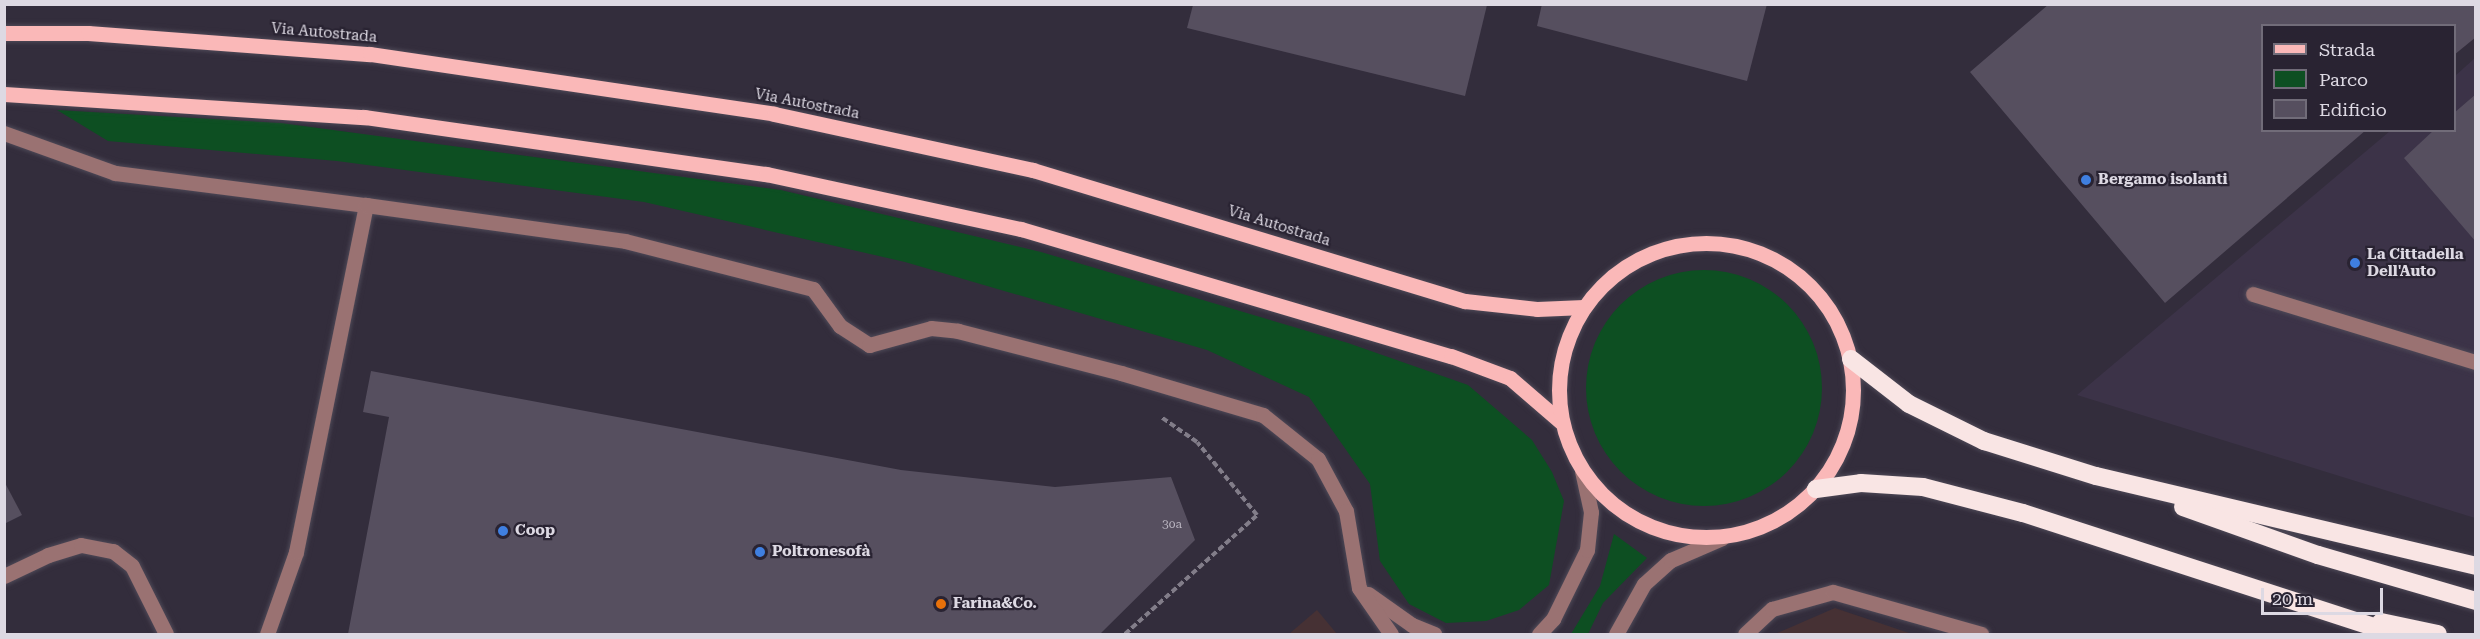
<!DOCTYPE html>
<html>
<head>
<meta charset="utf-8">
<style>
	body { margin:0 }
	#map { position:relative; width:2480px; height:639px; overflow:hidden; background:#332d3c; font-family:"Roboto Serif",serif }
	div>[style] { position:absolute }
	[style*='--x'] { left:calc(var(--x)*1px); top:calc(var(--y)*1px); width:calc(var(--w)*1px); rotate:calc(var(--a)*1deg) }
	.built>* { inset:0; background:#3c3348 }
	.industrial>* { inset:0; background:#463134 }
	.green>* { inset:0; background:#0d4f22 }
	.round { border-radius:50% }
	.building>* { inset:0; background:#564f5f }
	.path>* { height:4px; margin-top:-2px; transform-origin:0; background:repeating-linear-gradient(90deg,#827d89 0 6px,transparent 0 9px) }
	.roads { filter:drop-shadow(0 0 2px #4e4957) drop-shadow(0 0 2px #4e4957) }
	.minor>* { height:15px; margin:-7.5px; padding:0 7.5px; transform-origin:7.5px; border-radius:7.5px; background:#9a7272 }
	.major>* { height:15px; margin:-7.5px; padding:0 7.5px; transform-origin:7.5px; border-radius:7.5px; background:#fab8b8 }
	.major>.ring { margin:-7.5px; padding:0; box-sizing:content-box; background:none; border:15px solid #fab8b8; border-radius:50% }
	.highway>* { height:18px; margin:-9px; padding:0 9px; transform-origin:9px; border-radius:9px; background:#f9e5e4 }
	.dots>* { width:16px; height:16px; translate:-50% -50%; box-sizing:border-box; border:3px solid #292332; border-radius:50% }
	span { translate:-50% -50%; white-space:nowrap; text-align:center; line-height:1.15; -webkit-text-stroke:4.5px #292332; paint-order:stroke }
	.number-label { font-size:12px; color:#bbb6c2 }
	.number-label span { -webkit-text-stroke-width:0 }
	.street-label { font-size:15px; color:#ddd9e3 }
	.poi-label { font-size:15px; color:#ddd9e3; font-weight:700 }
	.left { translate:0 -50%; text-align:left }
	.frame { position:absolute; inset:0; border:6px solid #ddd9e3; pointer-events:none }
	.legend { position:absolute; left:2261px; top:24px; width:195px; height:108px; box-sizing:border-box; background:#292332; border:2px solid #716c79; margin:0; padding:8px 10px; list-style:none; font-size:18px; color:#ddd9e3 }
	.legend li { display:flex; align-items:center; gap:12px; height:30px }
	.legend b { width:30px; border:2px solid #716c79 }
	.scale { position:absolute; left:2261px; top:588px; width:122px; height:27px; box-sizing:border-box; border:3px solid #ddd9e3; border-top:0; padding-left:8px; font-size:18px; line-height:21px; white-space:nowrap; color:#ddd9e3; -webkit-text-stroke:4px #292332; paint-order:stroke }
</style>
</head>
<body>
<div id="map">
	<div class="built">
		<div style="clip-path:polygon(2475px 58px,2475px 518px,2077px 395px,2390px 131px,2454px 130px,2455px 76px)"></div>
	</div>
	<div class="industrial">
		<div style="clip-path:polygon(1835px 608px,1912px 634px,1775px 634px)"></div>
		<div style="clip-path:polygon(1317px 610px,1337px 634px,1289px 634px)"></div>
	</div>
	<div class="green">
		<div style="clip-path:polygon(57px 110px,281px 123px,781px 190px,1041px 252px,1348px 343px,1468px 385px,1532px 440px,1552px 472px,1564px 501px,1549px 585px,1519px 610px,1486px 621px,1446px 623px,1409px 604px,1380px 561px,1370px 484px,1309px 397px,1207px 350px,905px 262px,644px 202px,337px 161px,108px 141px)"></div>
		<div class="round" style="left:1586px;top:270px;width:236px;height:236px"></div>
		<div style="clip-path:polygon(1614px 534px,1647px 558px,1603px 603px,1588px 634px,1571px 634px,1600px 586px)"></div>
	</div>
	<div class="building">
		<div style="clip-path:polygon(1542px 4px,1767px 4px,1747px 81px,1537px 26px)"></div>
		<div style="clip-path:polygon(2049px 4px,2476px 4px,2476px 37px,2454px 55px,2454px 26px,2262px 26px,2262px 130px,2366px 130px,2165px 303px,1970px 72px)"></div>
		<div style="clip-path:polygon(1193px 5px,1487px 5px,1465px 96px,1187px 28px)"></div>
		<div style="clip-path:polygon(2476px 94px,2476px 242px,2404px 158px,2434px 130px,2454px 130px,2454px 113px)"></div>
		<div style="clip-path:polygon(371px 371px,901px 470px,1055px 487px,1171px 477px,1195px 540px,1100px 634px,348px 634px,389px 417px,363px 412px)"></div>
		<div style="clip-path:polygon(4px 481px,22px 515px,4px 524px)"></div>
	</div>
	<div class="path">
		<div style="--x:1125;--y:634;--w:178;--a:-42"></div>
		<div style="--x:1257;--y:515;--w:94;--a:-129.4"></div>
		<div style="--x:1197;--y:442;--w:44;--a:-145.2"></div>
	</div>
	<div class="roads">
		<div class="minor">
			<div style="--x:4;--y:133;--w:118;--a:19.8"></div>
			<div style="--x:115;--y:173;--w:253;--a:7.3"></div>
			<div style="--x:2253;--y:294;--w:233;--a:17"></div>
			<div style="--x:4;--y:576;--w:49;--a:-25.5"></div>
			<div style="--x:48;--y:555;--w:34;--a:-17"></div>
			<div style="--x:81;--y:545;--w:33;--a:11"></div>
			<div style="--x:113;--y:551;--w:24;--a:38"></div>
			<div style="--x:132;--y:566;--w:76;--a:63.4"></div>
			<div style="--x:1368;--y:594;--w:54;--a:35.2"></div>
			<div style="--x:1412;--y:625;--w:24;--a:22"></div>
			<div style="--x:267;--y:634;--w:87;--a:-70.5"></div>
			<div style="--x:296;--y:552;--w:354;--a:-78.6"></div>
			<div style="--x:366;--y:205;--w:261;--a:7.9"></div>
			<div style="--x:625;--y:241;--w:194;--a:14.3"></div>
			<div style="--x:813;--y:289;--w:46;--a:53.9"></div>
			<div style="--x:840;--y:326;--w:35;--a:33"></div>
			<div style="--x:869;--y:345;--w:64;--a:-15.3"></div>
			<div style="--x:931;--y:328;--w:27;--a:6"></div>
			<div style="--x:958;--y:331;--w:168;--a:14.4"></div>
			<div style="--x:1121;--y:373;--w:148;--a:16.5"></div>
			<div style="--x:1263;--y:415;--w:70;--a:38.7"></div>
			<div style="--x:1318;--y:459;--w:59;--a:61.7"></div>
			<div style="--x:1346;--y:511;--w:78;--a:80.4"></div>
			<div style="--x:1359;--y:588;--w:56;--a:55.2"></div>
			<div style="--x:1539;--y:634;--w:21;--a:-47"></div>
			<div style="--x:1553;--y:619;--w:77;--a:-63.8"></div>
			<div style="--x:1587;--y:550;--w:38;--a:-84"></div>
			<div style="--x:1591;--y:512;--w:42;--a:-102.4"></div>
			<div style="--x:1616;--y:634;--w:57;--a:-60.8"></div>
			<div style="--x:1644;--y:584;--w:36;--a:-42"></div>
			<div style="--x:1671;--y:560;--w:56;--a:-23.3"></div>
			<div style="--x:1745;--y:634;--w:37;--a:-43"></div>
			<div style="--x:1772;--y:609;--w:63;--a:-15.6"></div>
			<div style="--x:1833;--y:592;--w:154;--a:15.8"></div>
		</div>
		<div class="major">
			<div style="--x:4;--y:33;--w:84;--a:0"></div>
			<div style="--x:88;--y:33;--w:283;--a:4.3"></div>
			<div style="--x:370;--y:54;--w:408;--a:8.4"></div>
			<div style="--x:774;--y:114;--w:265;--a:12.2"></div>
			<div style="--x:1033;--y:170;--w:451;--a:16.9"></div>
			<div style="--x:1465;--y:301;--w:72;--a:6.3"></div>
			<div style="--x:1537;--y:309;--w:47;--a:-2.4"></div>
			<div style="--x:4;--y:94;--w:361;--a:3.7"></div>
			<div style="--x:364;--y:117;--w:406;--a:8.1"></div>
			<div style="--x:766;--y:174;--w:261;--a:12.2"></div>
			<div style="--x:1021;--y:229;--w:448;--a:16.5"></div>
			<div style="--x:1451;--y:356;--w:63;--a:20.4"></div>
			<div style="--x:1510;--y:378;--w:67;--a:40.8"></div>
			<div class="ring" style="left:1559px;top:243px;width:279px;height:279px"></div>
		</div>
		<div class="highway">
			<div style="--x:1851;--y:359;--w:73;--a:37.8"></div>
			<div style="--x:1909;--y:404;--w:84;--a:26.3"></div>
			<div style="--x:1984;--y:441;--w:117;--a:17.4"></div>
			<div style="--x:2096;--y:476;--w:391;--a:13.3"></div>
			<div style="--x:1816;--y:489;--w:45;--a:-7.6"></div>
			<div style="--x:1861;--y:483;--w:62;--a:3.7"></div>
			<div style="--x:1923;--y:487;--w:103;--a:14.6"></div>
			<div style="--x:2023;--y:513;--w:391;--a:18"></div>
			<div style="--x:2183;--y:507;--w:143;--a:19.6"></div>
			<div style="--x:2318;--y:555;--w:165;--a:16.2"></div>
			<div style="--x:2381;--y:622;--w:58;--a:11.9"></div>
		</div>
	</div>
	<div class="dots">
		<div style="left:2086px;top:180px;background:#3f7fe0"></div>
		<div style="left:2355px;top:263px;background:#3f7fe0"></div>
		<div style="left:503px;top:531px;background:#3f7fe0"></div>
		<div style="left:760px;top:552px;background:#3f7fe0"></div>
		<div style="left:941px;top:604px;background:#e8710a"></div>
	</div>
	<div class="number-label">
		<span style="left:1172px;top:525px">30a</span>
	</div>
	<div class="street-label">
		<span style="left:324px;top:33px;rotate:5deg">Via Autostrada</span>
		<span style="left:807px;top:104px;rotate:11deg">Via Autostrada</span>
		<span style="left:1279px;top:226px;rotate:17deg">Via Autostrada</span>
	</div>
	<div class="poi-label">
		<span class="left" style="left:2098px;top:180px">Bergamo isolanti</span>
		<span class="left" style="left:2367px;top:263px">La Cittadella<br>Dell'Auto</span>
		<span class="left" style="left:515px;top:531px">Coop</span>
		<span class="left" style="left:772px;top:552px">Poltronesofà</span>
		<span class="left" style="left:953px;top:604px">Farina&amp;Co.</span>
	</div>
	<div class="frame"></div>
	<ul class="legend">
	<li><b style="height:8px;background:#fab8b8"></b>Strada</li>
	<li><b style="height:16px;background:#0d4f22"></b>Parco</li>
	<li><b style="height:16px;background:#564f5f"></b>Edificio</li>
	</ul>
	<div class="scale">20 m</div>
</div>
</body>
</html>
